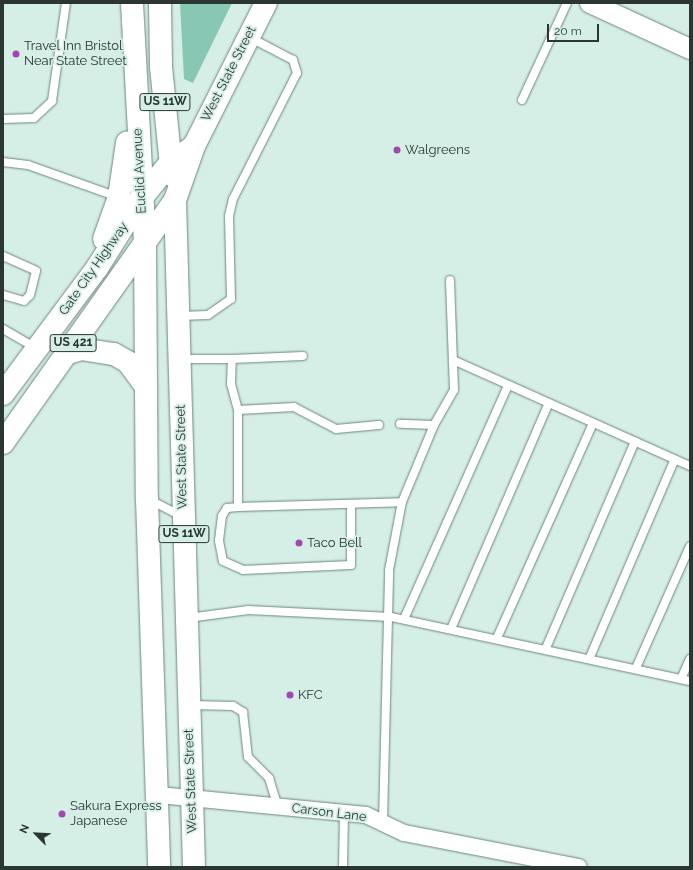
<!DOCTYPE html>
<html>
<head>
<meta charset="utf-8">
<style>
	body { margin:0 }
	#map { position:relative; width:693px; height:870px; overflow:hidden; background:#d5efe6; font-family:Raleway,sans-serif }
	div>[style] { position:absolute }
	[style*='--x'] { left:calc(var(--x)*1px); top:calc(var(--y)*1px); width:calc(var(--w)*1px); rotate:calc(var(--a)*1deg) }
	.green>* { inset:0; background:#87c7b3 }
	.roads { filter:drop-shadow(0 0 1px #6e867d) drop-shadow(0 0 1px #6e867d) }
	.service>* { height:8px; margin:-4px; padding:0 4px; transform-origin:4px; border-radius:4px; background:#fff }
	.minor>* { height:16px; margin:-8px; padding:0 8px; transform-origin:8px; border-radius:8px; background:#fff }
	.tertiary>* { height:20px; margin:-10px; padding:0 10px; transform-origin:10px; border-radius:10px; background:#fff }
	.primary>* { height:22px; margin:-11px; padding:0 11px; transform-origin:11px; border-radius:11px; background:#fff }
	.dots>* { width:11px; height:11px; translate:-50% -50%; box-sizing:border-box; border:2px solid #d5efe6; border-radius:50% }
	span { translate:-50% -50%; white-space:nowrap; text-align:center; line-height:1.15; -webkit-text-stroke:3.5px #d5efe6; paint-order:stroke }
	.shield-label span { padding:1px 3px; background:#d5efe6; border:1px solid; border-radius:3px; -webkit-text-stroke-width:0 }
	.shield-label { font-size:12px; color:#2b3632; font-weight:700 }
	.poi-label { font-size:13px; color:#2b3632 }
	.left { translate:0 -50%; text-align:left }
	.street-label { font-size:13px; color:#2b3632 }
	.frame { position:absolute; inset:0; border:4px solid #2b3632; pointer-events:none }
	.north { position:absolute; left:16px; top:814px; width:40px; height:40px; -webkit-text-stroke:3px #d5efe6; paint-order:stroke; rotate:294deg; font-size:11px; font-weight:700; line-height:16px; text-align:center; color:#2b3632 }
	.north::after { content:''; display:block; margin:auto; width:14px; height:18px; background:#2b3632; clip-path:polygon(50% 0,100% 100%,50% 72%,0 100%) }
	.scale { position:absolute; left:547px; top:24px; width:52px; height:18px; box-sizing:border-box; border:2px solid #2b3632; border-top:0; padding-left:5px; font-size:12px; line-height:14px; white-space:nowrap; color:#2b3632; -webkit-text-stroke:3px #d5efe6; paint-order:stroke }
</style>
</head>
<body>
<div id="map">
	<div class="green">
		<div style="clip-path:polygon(180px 3px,232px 3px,193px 83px,184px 79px)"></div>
	</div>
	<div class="roads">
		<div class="service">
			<div style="--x:522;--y:100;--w:107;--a:-65.1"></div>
			<div style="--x:3;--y:119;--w:31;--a:-2"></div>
			<div style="--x:34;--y:118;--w:25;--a:-43"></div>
			<div style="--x:52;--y:101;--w:99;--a:-81.9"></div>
			<div style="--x:3;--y:162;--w:25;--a:7"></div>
			<div style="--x:28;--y:165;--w:96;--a:19.6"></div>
			<div style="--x:3;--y:256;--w:36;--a:24"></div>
			<div style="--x:36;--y:271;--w:25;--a:104"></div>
			<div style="--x:30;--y:295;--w:8;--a:135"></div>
			<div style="--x:24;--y:301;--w:22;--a:-164"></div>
			<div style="--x:179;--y:316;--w:29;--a:-2"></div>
			<div style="--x:208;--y:315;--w:28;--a:-35"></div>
			<div style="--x:231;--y:299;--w:83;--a:-91.4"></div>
			<div style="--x:229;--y:216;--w:17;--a:-77"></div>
			<div style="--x:233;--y:199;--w:141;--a:-63.1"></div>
			<div style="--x:297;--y:73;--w:14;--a:-107"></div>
			<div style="--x:293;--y:60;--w:50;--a:-152.4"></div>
			<div style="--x:3;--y:329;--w:39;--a:30"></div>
			<div style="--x:180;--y:359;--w:52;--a:0"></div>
			<div style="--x:453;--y:360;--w:260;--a:24.1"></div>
			<div style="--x:238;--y:410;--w:27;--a:-105"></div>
			<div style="--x:231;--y:384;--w:25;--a:-88"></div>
			<div style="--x:232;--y:359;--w:71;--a:-2.4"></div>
			<div style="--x:379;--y:425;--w:43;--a:174.7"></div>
			<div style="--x:336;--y:429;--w:47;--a:-152.4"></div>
			<div style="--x:294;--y:407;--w:56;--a:176.9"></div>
			<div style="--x:238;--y:410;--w:97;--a:90"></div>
			<div style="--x:238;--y:507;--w:164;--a:-1.7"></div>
			<div style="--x:434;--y:425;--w:40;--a:-60.3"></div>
			<div style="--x:454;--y:390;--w:110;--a:-92.1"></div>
			<div style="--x:150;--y:500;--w:36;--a:27"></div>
			<div style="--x:238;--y:507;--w:11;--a:175"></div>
			<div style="--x:227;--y:508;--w:9;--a:122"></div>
			<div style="--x:222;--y:516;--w:25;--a:97"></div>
			<div style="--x:219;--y:541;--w:20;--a:79"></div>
			<div style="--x:223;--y:561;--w:22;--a:24"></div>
			<div style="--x:243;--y:570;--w:108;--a:-2.7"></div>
			<div style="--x:351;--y:565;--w:61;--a:-90"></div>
			<div style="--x:188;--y:618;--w:61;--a:-7.6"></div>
			<div style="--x:248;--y:610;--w:143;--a:2.8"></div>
			<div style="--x:391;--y:617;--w:306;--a:12.1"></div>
			<div style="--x:404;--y:619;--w:256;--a:-66"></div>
			<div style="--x:451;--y:629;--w:246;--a:-66.6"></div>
			<div style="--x:497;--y:638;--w:235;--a:-65.9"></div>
			<div style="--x:546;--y:648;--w:225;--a:-66.7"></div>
			<div style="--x:590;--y:657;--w:215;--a:-66.8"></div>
			<div style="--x:636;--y:668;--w:133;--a:-66.1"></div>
			<div style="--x:681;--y:679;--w:22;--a:-66"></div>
			<div style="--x:191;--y:705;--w:42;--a:1.4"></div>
			<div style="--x:233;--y:706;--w:12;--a:31"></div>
			<div style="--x:243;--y:712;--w:45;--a:83.7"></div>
			<div style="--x:248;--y:757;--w:30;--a:45"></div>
			<div style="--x:269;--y:778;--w:30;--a:73"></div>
			<div style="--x:383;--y:822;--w:252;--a:-88.6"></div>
			<div style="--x:389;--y:570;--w:69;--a:-79.2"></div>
			<div style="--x:402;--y:502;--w:83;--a:-67.4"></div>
			<div style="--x:434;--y:425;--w:34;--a:-178"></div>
			<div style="--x:343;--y:867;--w:54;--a:-88.9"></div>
		</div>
		<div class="minor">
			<div style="--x:159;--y:795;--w:208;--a:5.5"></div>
			<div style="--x:366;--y:815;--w:42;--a:25.3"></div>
			<div style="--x:404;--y:833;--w:178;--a:11"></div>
		</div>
		<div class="tertiary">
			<div style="--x:590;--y:3;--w:110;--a:24.7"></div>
		</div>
		<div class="primary">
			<div style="--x:132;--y:3;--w:241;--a:86.9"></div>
			<div style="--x:145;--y:244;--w:255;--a:89.6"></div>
			<div style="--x:147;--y:499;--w:368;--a:88.1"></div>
			<div style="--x:160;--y:3;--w:64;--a:89.1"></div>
			<div style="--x:161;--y:67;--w:109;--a:84.2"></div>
			<div style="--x:104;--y:239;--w:45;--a:-70.3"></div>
			<div style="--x:119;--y:197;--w:55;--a:-81.6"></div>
			<div style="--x:65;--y:354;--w:17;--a:-17"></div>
			<div style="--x:81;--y:349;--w:33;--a:9"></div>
			<div style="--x:114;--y:354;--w:16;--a:30"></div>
			<div style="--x:128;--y:362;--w:31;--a:54"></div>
			<div style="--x:3;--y:394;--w:157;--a:-53.3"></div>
			<div style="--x:97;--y:268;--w:80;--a:-57.7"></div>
			<div style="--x:140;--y:200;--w:48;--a:-51"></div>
			<div style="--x:170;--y:163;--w:29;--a:-35"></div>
			<div style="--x:3;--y:443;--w:298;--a:-54.7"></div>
			<div style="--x:194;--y:867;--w:667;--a:-91.63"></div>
			<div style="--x:175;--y:200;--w:57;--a:-70.6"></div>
			<div style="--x:194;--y:146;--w:160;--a:-63.3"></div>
		</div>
	</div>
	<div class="dots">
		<div style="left:16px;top:54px;background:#a246b0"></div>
		<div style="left:397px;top:150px;background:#a246b0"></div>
		<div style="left:299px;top:543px;background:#a246b0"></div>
		<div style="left:290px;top:695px;background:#a246b0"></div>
		<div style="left:62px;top:814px;background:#a246b0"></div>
	</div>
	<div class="shield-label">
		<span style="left:165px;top:102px">US 11W</span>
		<span style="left:73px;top:343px">US 421</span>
		<span style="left:184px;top:534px">US 11W</span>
	</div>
	<div class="poi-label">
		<span class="left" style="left:24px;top:54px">Travel Inn Bristol<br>Near State Street</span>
		<span class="left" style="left:405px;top:150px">Walgreens</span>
		<span class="left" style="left:307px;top:543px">Taco Bell</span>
		<span class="left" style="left:298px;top:695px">KFC</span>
		<span class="left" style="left:70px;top:814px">Sakura Express<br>Japanese</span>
	</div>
	<div class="street-label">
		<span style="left:229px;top:74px;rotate:-63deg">West State Street</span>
		<span style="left:140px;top:171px;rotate:-93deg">Euclid Avenue</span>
		<span style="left:94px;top:269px;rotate:-55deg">Gate City Highway</span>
		<span style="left:182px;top:457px;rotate:-91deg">West State Street</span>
		<span style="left:191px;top:781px;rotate:-92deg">West State Street</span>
		<span style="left:329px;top:813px;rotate:7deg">Carson Lane</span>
	</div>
	<div class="frame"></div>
	<div class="north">N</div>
	<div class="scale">20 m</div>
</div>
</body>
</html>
